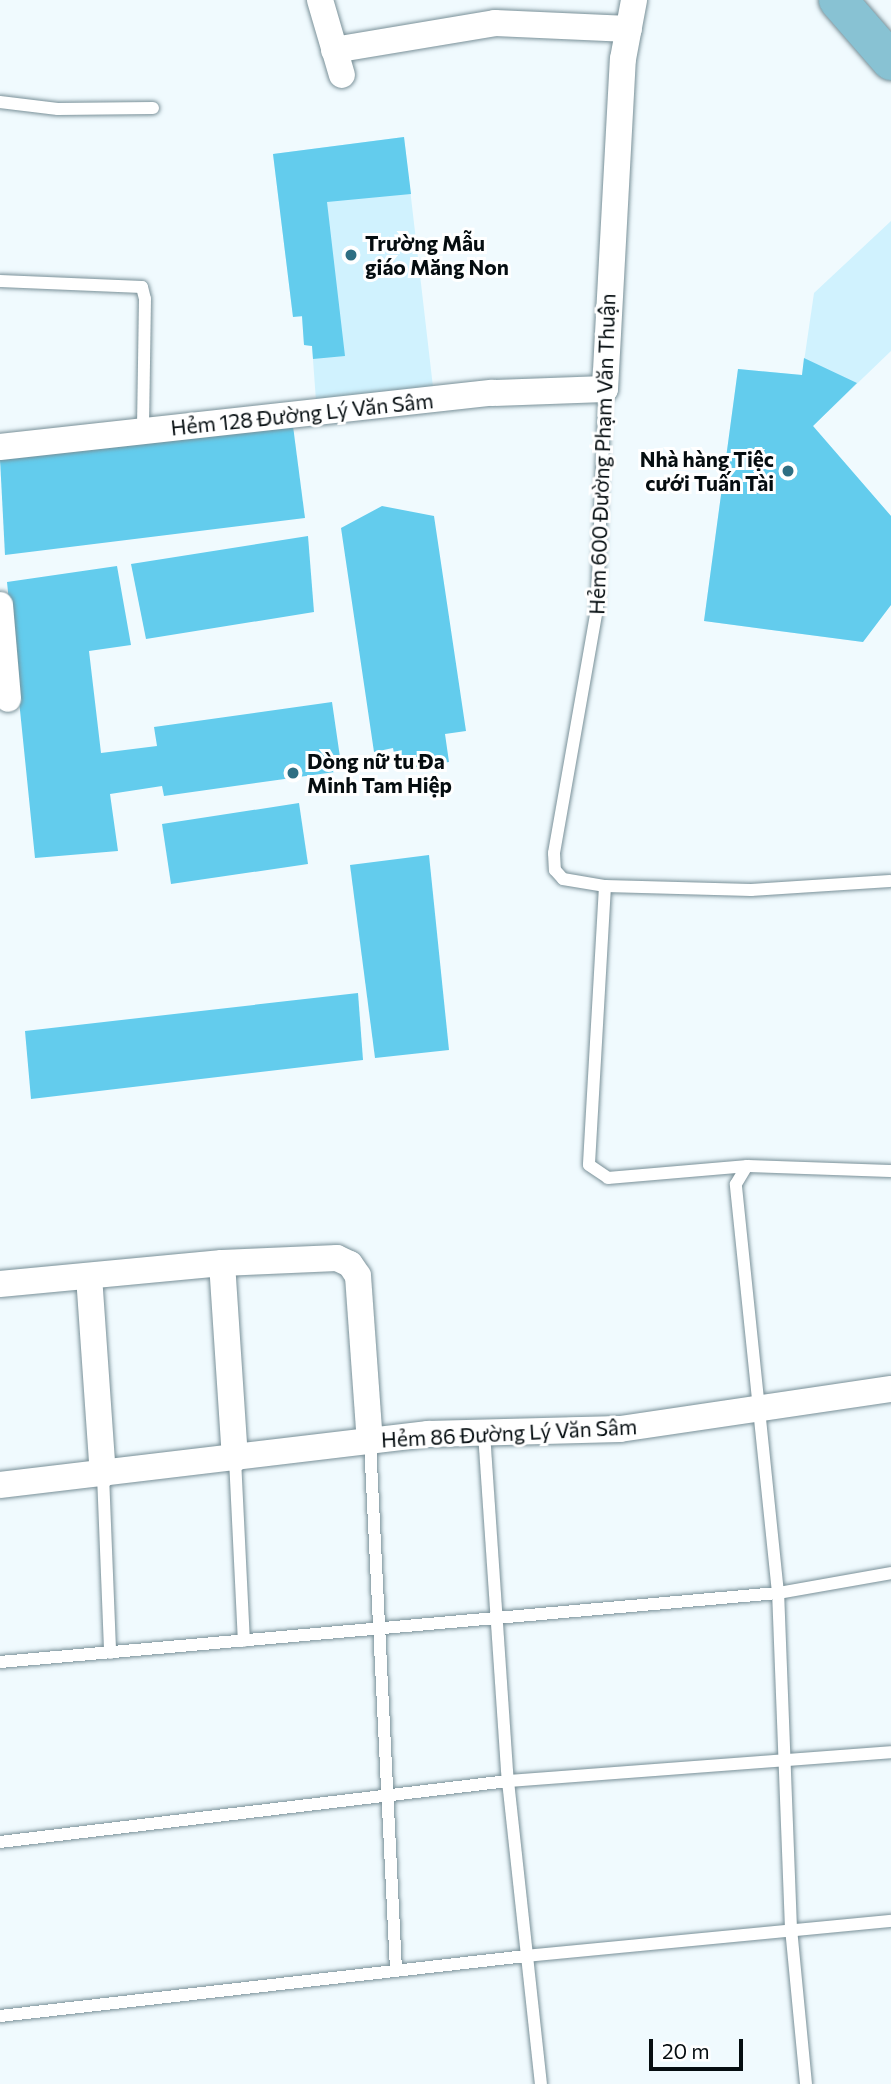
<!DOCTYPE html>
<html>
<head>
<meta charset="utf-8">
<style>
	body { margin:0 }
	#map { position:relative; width:891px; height:2084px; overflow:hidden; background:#f0fafe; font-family:Commissioner,sans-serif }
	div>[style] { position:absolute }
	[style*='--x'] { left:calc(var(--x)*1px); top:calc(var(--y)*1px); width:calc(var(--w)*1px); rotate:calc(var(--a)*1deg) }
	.built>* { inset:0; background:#d0f2fe }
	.building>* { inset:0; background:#63cced }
	.roads { filter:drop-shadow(0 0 2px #799098) drop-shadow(0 0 2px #799098) }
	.lane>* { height:12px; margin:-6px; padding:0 6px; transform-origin:6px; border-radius:6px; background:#fff }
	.street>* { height:26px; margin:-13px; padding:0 13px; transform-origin:13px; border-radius:13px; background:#fff }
	.primary>* { height:38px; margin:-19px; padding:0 19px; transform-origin:19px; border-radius:19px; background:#88c2d3 }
	.dots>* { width:19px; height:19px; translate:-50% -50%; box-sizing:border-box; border:4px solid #fff; border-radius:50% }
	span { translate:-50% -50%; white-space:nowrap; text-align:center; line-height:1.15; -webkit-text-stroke:6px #fff; paint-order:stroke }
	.poi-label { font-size:21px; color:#050d10; font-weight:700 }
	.left { translate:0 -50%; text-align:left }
	.right { translate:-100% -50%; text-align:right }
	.street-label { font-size:21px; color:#050d10 }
	.scale { position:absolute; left:649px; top:2039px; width:94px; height:32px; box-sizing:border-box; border:4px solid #050d10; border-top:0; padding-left:9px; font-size:21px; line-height:24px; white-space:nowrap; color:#050d10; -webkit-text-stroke:5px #fff; paint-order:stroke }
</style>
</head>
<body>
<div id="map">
	<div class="built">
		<div style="clip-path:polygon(404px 137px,433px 387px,316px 401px,312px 346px,304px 345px,302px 317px,293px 317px,273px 154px)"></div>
		<div style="clip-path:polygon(891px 221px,891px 351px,813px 426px,891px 516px,891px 605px,863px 642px,704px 621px,738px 369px,802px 375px,814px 293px)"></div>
	</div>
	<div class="building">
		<div style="clip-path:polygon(404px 137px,411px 194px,327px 202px,345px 356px,313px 359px,312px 346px,304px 345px,302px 316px,293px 317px,273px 154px)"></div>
		<div style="clip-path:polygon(804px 358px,857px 383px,813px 426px,891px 516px,891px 605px,863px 642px,704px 621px,738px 369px,802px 375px)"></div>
		<div style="clip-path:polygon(293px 426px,305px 518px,5px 555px,0 459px)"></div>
		<div style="clip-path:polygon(382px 506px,434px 516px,466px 731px,445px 734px,449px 762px,397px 770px,393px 748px,374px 752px,341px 528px)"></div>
		<div style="clip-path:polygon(308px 536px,314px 612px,146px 639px,131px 564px)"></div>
		<div style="clip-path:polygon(117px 566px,131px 645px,89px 651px,101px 753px,157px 746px,154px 727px,332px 702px,342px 771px,164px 796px,162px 786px,110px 794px,118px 851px,35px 858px,7px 582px)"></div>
		<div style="clip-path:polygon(299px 803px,308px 864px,171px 884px,162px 824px)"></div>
		<div style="clip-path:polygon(429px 855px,449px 1050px,375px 1058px,350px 865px)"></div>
		<div style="clip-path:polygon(358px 993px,363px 1060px,31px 1099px,25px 1031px)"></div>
	</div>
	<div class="roads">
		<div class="lane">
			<div style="--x:0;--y:102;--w:58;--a:6.9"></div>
			<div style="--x:58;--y:109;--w:95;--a:-0.6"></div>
			<div style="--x:0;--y:281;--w:142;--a:2.4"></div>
			<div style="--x:142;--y:287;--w:12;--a:76"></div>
			<div style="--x:145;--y:299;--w:133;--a:90.9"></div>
			<div style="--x:605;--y:389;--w:220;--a:92.1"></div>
			<div style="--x:597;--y:609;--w:248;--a:100"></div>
			<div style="--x:554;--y:853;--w:17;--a:87"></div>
			<div style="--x:555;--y:870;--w:12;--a:48"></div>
			<div style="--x:563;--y:879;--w:43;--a:9.5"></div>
			<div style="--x:605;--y:886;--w:279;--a:93.3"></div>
			<div style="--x:589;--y:1165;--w:23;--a:34"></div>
			<div style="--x:608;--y:1178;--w:140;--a:-4.9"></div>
			<div style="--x:605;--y:886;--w:146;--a:1.6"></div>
			<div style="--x:751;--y:890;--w:139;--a:-3.7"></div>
			<div style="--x:484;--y:1433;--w:349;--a:86.1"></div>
			<div style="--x:508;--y:1781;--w:305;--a:83.8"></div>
			<div style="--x:370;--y:1442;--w:529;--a:87.18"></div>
			<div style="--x:235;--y:1459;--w:182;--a:87.2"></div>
			<div style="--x:103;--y:1475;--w:178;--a:87.7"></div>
			<div style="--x:0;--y:1662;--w:781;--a:-5.07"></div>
			<div style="--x:778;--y:1593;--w:115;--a:-10"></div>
			<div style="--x:0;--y:1842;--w:512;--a:-6.85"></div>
			<div style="--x:508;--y:1781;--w:384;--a:-4.3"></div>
			<div style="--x:0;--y:2016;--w:529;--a:-6.51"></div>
			<div style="--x:526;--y:1956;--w:367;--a:-5.5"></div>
			<div style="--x:806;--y:2084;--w:156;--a:-95.5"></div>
			<div style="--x:791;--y:1929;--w:336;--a:-92.2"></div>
			<div style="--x:778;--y:1593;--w:411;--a:-95.9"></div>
			<div style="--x:736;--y:1184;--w:21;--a:-59"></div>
			<div style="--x:747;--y:1166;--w:144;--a:2"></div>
		</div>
		<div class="street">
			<div style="--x:320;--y:0;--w:78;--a:73.7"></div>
			<div style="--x:334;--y:50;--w:163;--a:-9.5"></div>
			<div style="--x:495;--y:23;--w:134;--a:2.6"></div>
			<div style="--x:0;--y:447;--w:495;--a:-6.3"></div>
			<div style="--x:492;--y:393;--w:113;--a:-2"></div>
			<div style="--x:605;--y:389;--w:330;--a:-86.9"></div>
			<div style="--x:623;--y:59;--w:60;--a:-79.4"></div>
			<div style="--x:0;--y:605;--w:94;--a:85.1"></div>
			<div style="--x:222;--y:1263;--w:196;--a:86.2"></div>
			<div style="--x:89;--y:1276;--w:199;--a:86"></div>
			<div style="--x:0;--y:1284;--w:223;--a:-5.4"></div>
			<div style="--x:222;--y:1263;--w:115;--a:-2.5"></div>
			<div style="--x:337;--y:1258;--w:14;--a:25"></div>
			<div style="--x:350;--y:1264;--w:14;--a:56"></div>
			<div style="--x:358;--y:1276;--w:166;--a:85.9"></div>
			<div style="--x:0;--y:1485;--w:431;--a:-6.8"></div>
			<div style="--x:428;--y:1434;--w:192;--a:-1.5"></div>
			<div style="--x:620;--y:1429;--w:274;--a:-8.4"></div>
		</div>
		<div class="primary">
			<div style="--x:838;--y:0;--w:81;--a:49"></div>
		</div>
	</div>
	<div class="dots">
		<div style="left:351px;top:255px;background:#2e6e82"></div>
		<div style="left:788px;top:471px;background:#2e6e82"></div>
		<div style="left:293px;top:773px;background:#2e6e82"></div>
	</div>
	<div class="poi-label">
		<span class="left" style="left:365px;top:255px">Trường Mẫu<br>giáo Măng Non</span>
		<span class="right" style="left:774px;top:471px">Nhà hàng Tiệc<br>cưới Tuấn Tài</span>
		<span class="left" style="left:307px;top:773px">Dòng nữ tu Đa<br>Minh Tam Hiệp</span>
	</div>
	<div class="street-label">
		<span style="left:302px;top:414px;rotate:-6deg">Hẻm 128 Đường Lý Văn Sâm</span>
		<span style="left:602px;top:454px;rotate:-88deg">Hẻm 600 Đường Phạm Văn Thuận</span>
		<span style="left:509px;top:1433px;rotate:-3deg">Hẻm 86 Đường Lý Văn Sâm</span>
	</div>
	<div class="scale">20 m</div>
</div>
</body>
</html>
